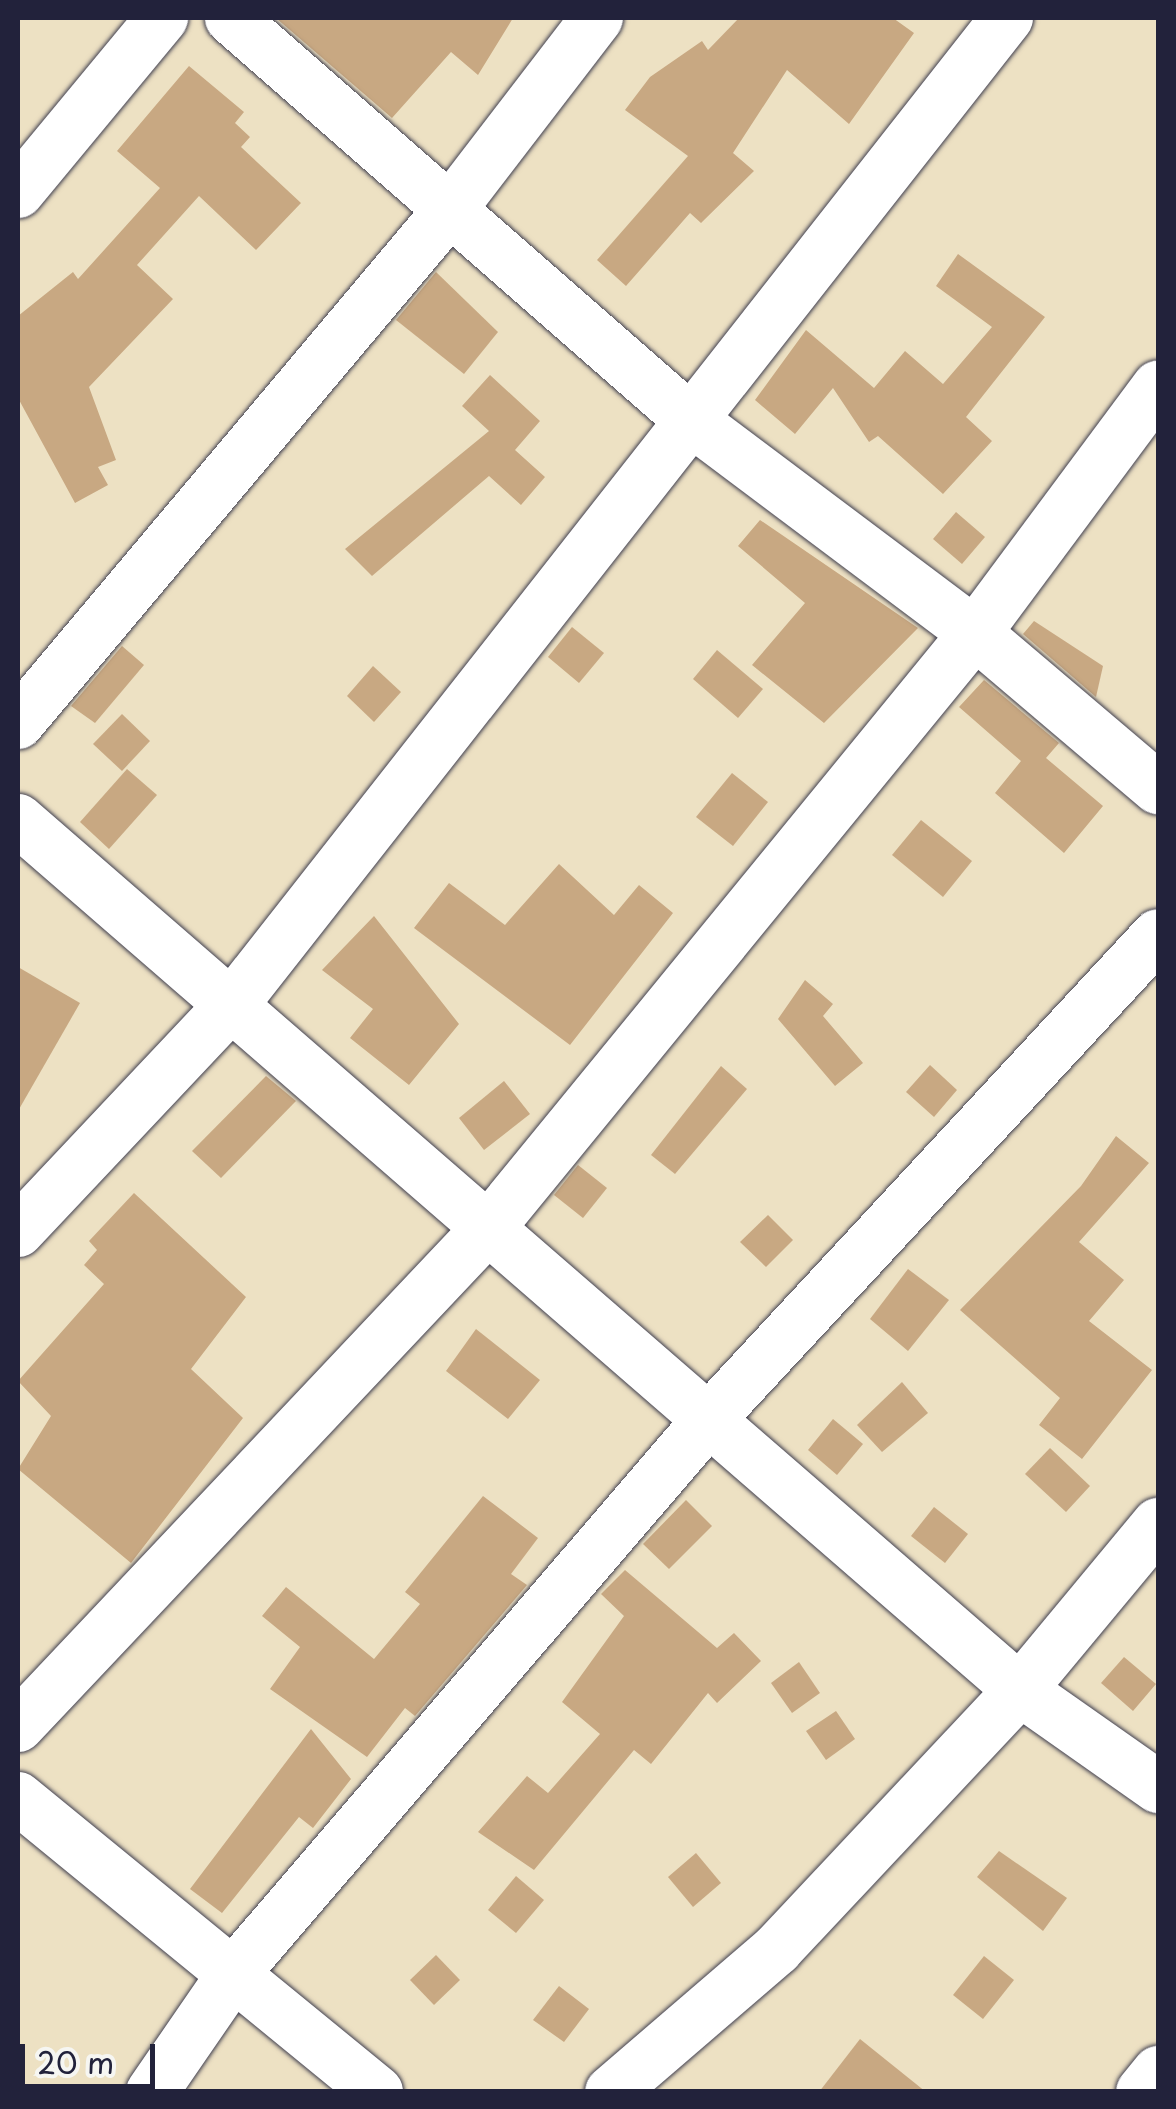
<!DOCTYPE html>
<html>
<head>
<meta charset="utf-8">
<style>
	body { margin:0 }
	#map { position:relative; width:1176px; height:2109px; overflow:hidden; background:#ede1c3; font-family:"Playpen Sans",sans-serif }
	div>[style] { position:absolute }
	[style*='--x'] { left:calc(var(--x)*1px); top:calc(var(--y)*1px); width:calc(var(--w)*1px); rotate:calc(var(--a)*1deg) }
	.building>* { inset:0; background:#c8a882 }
	.roads { filter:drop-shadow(0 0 2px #403f4f) drop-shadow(0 0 2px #403f4f) }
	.minor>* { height:52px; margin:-26px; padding:0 26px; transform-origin:26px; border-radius:26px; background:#fff }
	span { translate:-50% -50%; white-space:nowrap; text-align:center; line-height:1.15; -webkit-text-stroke:10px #f6f6f2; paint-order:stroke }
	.frame { position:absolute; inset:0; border:20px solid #22223b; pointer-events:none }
	.scale { position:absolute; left:20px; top:2044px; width:135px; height:45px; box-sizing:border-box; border:5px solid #22223b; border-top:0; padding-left:12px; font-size:30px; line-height:35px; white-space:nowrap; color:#22223b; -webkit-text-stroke:8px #f6f6f2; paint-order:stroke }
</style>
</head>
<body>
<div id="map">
	<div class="building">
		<div style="clip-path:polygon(276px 18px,513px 18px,478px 75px,451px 52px,392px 118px)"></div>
		<div style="clip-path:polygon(739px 18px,893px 18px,914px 33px,849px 124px,787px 70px,733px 153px,754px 171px,701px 223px,690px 213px,626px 286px,597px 260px,688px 156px,625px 110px,650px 77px,702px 41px,708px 50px)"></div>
		<div style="clip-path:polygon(189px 66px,244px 112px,235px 123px,250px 137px,241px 147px,301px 203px,256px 250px,199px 196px,137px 265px,173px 299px,89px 387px,116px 460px,98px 467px,108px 485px,75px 503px,18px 398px,18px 316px,73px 272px,78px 279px,160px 188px,117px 151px)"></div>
		<div style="clip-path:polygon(958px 254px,1045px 317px,966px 417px,992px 441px,943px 494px,878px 436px,869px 442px,833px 388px,795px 434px,755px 400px,806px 330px,874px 388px,905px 351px,943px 384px,992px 327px,936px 286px)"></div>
		<div style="clip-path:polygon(436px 272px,498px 332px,464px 374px,396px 320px)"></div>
		<div style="clip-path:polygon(490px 375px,540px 421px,515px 450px,545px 477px,521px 505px,489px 476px,372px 576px,345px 549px,489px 431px,462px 406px)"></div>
		<div style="clip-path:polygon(956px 512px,985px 537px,962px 564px,933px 539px)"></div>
		<div style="clip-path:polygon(760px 520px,918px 628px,824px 723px,752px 665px,805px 603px,738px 546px)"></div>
		<div style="clip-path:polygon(1034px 621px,1103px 666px,1096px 697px,1023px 634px)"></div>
		<div style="clip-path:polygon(572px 627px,604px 653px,579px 683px,548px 657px)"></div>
		<div style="clip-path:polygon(122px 646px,144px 665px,95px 723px,71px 706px)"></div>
		<div style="clip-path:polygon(717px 650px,763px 689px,738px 718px,693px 679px)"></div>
		<div style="clip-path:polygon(373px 666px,401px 692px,374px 722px,347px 696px)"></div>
		<div style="clip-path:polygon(984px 680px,1059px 743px,1046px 758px,1103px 806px,1064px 853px,995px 793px,1021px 761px,959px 707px)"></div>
		<div style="clip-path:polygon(122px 714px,150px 741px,122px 771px,93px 744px)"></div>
		<div style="clip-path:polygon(127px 769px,157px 795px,109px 849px,80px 822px)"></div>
		<div style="clip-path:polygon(732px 773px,768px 802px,733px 846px,696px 817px)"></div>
		<div style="clip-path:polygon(921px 820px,972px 861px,943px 897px,892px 855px)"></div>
		<div style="clip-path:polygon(559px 864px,614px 915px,639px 885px,673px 913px,570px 1045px,414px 928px,449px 883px,505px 925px)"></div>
		<div style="clip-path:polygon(374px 916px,459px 1024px,409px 1085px,350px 1038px,373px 1009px,322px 970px)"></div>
		<div style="clip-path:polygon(18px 967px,80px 1003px,18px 1111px)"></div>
		<div style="clip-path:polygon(805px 980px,833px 1004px,823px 1016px,863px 1063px,835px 1086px,778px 1019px)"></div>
		<div style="clip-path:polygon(930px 1065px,957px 1090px,934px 1117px,906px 1092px)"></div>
		<div style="clip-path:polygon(721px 1066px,747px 1089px,675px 1174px,651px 1155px)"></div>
		<div style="clip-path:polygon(266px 1076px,296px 1101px,221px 1178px,192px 1151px)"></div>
		<div style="clip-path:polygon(504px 1081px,530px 1114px,484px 1150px,459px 1118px)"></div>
		<div style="clip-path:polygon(1116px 1136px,1149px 1163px,1079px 1242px,1124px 1280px,1089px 1321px,1152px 1370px,1082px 1459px,1039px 1425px,1060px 1398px,960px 1310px,1081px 1186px)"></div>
		<div style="clip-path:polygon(578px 1165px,607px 1188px,583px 1218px,554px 1195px)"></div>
		<div style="clip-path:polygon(134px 1193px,246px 1297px,191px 1369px,243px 1418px,131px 1563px,18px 1469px,51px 1416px,18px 1381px,104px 1284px,84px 1265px,97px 1250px,89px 1241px)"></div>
		<div style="clip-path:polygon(768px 1215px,793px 1240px,766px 1267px,740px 1242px)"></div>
		<div style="clip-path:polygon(908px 1269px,949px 1300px,908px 1351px,870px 1319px)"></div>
		<div style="clip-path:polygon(476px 1329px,540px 1380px,508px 1419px,446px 1371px)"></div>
		<div style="clip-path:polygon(902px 1382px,928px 1413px,882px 1452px,857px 1425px)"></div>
		<div style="clip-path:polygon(833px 1419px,863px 1444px,837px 1475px,808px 1450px)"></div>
		<div style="clip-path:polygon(1050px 1448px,1090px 1486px,1066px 1512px,1025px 1474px)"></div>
		<div style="clip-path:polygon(483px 1496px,538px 1538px,511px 1574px,527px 1585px,415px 1716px,405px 1708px,367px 1757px,270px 1689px,300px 1647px,262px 1616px,286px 1587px,374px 1659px,420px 1604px,405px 1592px)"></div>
		<div style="clip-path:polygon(686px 1500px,712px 1526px,669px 1569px,643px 1544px)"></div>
		<div style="clip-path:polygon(934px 1507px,968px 1534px,945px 1563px,911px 1536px)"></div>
		<div style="clip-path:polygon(625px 1570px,717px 1648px,734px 1633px,761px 1661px,717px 1703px,708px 1693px,651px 1764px,634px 1750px,534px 1870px,478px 1832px,527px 1776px,548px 1793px,600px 1734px,562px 1702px,624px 1616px,601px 1594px)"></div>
		<div style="clip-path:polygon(1124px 1657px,1156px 1684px,1133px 1711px,1101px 1683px)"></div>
		<div style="clip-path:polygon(799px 1662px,820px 1693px,792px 1713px,771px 1683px)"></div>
		<div style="clip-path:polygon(836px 1711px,855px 1739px,826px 1760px,806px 1731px)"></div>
		<div style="clip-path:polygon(311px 1729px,351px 1779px,313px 1828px,299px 1817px,222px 1913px,190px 1889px)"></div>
		<div style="clip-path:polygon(999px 1851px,1067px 1898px,1043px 1931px,977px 1877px)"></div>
		<div style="clip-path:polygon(696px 1853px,721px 1883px,693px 1907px,668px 1877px)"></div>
		<div style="clip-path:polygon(516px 1876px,544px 1900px,516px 1933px,488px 1910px)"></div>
		<div style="clip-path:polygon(436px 1955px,460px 1980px,434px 2005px,410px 1980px)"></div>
		<div style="clip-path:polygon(984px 1956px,1014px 1980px,983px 2019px,953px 1995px)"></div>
		<div style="clip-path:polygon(559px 1986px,589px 2009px,564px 2042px,533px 2020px)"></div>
		<div style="clip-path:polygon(860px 2039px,926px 2092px,819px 2092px)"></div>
	</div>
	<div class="roads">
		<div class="minor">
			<div style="--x:231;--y:18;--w:606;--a:41.19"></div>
			<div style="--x:687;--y:417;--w:360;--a:36.9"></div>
			<div style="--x:975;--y:633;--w:240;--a:40.3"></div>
			<div style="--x:18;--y:192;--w:226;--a:-50.4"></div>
			<div style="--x:18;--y:723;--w:674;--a:-49.93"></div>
			<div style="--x:452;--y:207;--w:238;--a:-52.5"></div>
			<div style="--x:18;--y:820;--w:1327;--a:40.97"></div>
			<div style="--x:1020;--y:1690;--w:169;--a:35.1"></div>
			<div style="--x:18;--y:1231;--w:316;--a:-46.7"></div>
			<div style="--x:235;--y:1001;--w:1250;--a:-51.86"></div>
			<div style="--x:18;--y:1726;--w:689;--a:-46.65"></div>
			<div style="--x:491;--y:1225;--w:765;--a:-50.73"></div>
			<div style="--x:975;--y:633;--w:307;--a:-53.4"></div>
			<div style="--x:18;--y:1798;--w:464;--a:39.3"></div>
			<div style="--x:152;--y:2092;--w:143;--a:-55.5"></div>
			<div style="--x:233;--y:1974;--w:734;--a:-49.36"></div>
			<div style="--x:711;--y:1417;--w:657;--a:-47.16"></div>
			<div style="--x:611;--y:2092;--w:219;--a:-40.7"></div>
			<div style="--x:777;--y:1949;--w:355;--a:-46.8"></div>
			<div style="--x:1020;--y:1690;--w:216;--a:-50.3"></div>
			<div style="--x:1142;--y:2092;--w:26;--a:-51"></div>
		</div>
	</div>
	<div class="frame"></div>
	<div class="scale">20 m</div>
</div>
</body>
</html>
